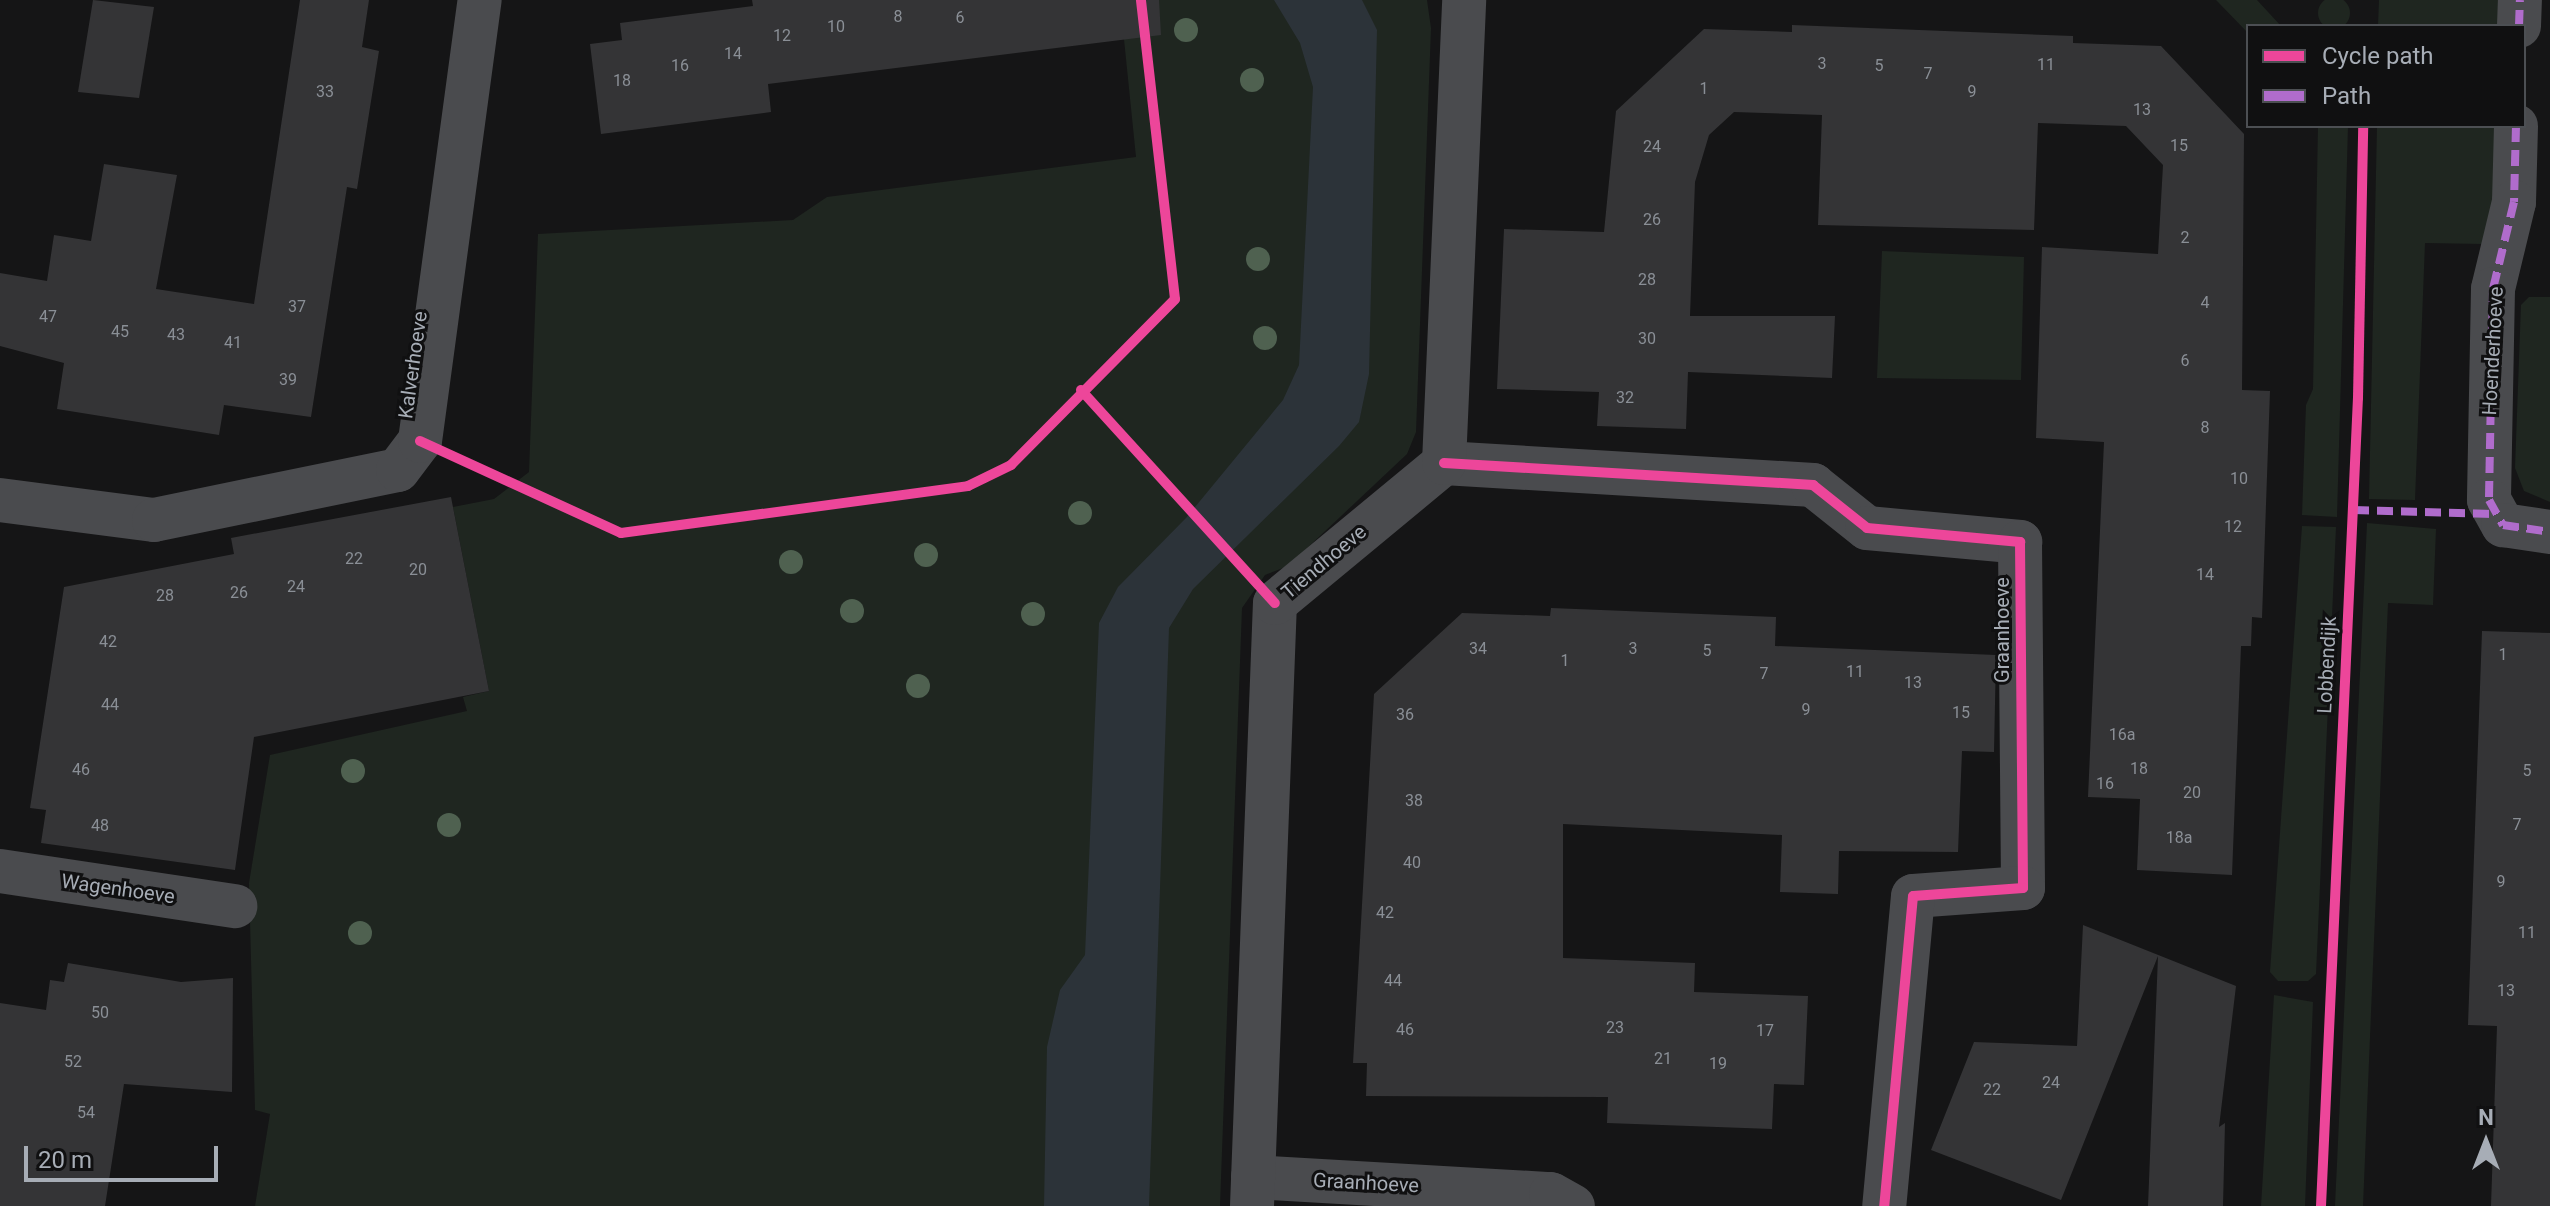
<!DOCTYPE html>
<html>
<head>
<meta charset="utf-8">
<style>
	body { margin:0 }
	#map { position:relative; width:2550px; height:1206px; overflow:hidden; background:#151516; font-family:Roboto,sans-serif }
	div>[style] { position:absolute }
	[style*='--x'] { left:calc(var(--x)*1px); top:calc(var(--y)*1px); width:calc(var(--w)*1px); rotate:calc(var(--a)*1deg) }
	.green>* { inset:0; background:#1f2620 }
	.round { border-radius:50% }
	.water>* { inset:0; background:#2c3339 }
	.building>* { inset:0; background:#343436 }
	.minor>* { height:44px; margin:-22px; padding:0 22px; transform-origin:22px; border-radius:22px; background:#4a4b4e }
	.quiet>* { height:8px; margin-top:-4px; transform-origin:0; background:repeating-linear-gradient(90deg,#b06ccc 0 16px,transparent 0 24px) }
	.cycleway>* { height:10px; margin:-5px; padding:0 5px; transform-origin:5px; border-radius:5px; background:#ed469a }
	.trees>* { width:24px; height:24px; margin:-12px; border-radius:50%; background:#4f6150 }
	span { translate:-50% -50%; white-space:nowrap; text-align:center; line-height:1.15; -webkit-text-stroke:6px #101011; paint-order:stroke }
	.number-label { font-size:16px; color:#8a8f96 }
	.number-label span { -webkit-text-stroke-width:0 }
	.street-label { font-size:20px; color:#a7adb6 }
	.legend { position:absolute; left:2246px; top:24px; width:280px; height:104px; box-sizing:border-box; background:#101011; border:2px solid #4c4f53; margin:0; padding:10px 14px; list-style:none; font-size:24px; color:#a7adb6 }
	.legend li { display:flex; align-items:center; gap:16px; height:40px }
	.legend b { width:40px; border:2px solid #4c4f53 }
	.north { position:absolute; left:2446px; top:1102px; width:80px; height:80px; -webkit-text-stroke:6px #101011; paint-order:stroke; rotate:0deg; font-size:22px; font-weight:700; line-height:32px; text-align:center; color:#a7adb6 }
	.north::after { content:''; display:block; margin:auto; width:28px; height:36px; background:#a7adb6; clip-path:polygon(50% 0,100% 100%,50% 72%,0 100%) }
	.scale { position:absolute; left:24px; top:1146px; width:194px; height:36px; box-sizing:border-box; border:4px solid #a7adb6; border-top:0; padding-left:10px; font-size:24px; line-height:28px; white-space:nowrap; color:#a7adb6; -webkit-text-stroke:6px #101011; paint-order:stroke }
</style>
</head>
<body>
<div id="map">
	<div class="green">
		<div class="round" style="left:2318px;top:-3px;width:32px;height:32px"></div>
		<div style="clip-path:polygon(1120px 0,1427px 0,1431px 28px,1416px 432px,1407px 454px,1288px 566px,1265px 575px,1242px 608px,1220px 1206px,255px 1206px,270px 1114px,255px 1110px,249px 883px,270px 755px,467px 711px,463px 697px,489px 691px,453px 507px,494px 499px,529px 472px,538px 234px,793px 220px,827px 197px,1136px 157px)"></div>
		<div style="clip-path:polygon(2216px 0,2257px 0,2281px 26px,2248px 26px,2248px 33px)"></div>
		<div style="clip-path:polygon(2379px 0,2500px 0,2499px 26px,2378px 26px)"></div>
		<div style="clip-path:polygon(2318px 126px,2348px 126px,2337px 517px,2302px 515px,2306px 405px,2313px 389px)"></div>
		<div style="clip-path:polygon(2377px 126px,2497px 126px,2495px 201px,2483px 244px,2425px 243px,2415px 500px,2369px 499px)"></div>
		<div style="clip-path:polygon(1882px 251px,2024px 257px,2021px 380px,1877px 378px)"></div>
		<div style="clip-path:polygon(2529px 297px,2550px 297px,2550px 502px,2524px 491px,2515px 468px,2521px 305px)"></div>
		<div style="clip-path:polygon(2367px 523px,2436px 529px,2433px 605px,2388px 603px,2363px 1206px,2335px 1206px)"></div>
		<div style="clip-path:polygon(2302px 526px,2336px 527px,2316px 974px,2308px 981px,2278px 981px,2270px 972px)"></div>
		<div style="clip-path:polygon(2274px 995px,2313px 1002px,2305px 1206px,2261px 1206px)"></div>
	</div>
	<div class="water">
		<div style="clip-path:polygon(1274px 0,1362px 0,1377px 30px,1369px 374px,1359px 422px,1339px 446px,1193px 589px,1169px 628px,1149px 1206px,1044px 1206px,1047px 1047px,1060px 990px,1085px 955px,1099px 623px,1118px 587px,1186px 518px,1283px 400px,1299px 365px,1313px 87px,1300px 43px)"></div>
	</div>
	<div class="building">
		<div style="clip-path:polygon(93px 0,154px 7px,139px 98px,78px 92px)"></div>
		<div style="clip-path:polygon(300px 0,369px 0,362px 47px,379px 51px,357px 189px,347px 187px,311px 417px,224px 405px,219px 435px,57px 409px,64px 363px,0 346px,0 273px,47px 281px,54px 235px,91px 241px,104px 164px,177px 175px,156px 289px,254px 304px)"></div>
		<div style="clip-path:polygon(752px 0,1159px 0,1161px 35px,768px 84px,771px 112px,601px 134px,590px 44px,622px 40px,620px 23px,753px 6px)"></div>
		<div style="clip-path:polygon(1792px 25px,2073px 36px,2073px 43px,2161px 46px,2244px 134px,2242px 390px,2270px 391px,2262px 618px,2252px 617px,2251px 646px,2241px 646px,2232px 875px,2137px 870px,2140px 799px,2088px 797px,2104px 442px,2036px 438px,2042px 247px,2158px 254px,2163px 165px,2126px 126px,2038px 123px,2034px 230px,1818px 225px,1822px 115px,1734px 112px,1709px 135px,1695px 182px,1690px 316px,1835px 316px,1832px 378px,1688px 372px,1686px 429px,1597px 426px,1599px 392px,1497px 389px,1504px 229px,1604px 232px,1616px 111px,1704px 29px,1792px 32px)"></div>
		<div style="clip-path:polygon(451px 497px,489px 691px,254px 737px,235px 870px,41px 843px,46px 810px,30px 808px,64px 587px,234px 554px,231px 538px)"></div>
		<div style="clip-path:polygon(1551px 608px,1776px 617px,1775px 646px,1996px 655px,1994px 752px,1962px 751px,1958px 852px,1839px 851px,1838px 894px,1780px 892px,1782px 835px,1563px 824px,1563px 958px,1695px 963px,1694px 992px,1808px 996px,1804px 1085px,1774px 1084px,1772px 1129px,1607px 1123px,1608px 1097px,1366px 1096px,1367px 1063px,1353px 1063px,1374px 694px,1462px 613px,1550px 616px)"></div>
		<div style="clip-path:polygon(2482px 631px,2550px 633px,2550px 1206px,2491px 1206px,2497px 1026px,2468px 1025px)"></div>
		<div style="clip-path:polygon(2083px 925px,2236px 986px,2219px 1127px,2225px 1123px,2223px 1206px,2148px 1206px,2158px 956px,2061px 1200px,1931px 1150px,1974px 1042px,2077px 1046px)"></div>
		<div style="clip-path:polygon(68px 963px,181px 982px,233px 978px,232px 1092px,124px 1084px,105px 1206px,0 1206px,0 1003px,46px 1010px,50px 980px,64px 982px)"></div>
	</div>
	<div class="minor">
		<div style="--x:2519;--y:26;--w:26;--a:-88"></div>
		<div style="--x:2516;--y:126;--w:76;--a:91.5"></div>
		<div style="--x:2514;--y:202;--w:89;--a:103.6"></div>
		<div style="--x:2493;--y:289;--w:211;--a:91.1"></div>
		<div style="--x:2489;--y:500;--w:29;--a:61"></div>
		<div style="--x:2503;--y:525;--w:48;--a:8.5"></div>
		<div style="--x:1444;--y:463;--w:370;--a:3.4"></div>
		<div style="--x:1813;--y:485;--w:69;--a:38.5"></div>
		<div style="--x:1867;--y:528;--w:154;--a:5.2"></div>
		<div style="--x:2020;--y:542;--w:346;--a:89.5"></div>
		<div style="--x:2023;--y:888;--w:110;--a:175.8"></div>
		<div style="--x:1913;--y:896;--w:311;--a:95.3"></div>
		<div style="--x:0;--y:500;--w:155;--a:7.4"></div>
		<div style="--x:154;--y:520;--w:249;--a:-11.6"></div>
		<div style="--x:398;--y:470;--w:36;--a:-53"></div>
		<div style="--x:420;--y:441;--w:445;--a:-82.3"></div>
		<div style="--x:0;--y:871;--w:238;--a:8.5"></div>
		<div style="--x:1253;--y:1177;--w:298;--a:3.3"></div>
		<div style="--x:1551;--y:1194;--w:25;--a:29"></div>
		<div style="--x:1252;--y:1206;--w:603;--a:-87.82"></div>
		<div style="--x:1275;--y:603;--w:219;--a:-39.6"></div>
		<div style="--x:1444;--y:463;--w:463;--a:-87.5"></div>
	</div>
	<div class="quiet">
		<div style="--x:2519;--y:26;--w:26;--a:-88"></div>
		<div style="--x:2516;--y:126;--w:76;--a:91.5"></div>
		<div style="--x:2514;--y:202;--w:89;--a:103.6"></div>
		<div style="--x:2493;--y:289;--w:211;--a:91.1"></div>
		<div style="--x:2489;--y:500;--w:29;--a:61"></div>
		<div style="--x:2503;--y:525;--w:48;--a:8.5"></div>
		<div style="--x:2353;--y:510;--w:140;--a:1.6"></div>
	</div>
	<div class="cycleway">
		<div style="--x:1081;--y:390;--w:288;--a:47.7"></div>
		<div style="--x:420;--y:441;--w:221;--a:24.6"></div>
		<div style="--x:621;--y:533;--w:350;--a:-7.7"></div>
		<div style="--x:968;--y:486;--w:48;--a:-26"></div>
		<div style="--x:1011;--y:465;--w:233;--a:-45.3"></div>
		<div style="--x:1175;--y:299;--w:301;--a:-96.5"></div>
		<div style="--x:1444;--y:463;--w:370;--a:3.4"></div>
		<div style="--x:1813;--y:485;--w:69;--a:38.5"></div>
		<div style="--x:1867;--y:528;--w:154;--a:5.2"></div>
		<div style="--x:2020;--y:542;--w:346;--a:89.5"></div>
		<div style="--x:2023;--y:888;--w:110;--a:175.8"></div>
		<div style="--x:1913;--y:896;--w:311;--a:95.3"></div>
		<div style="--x:2321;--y:1206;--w:809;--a:-87.38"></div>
		<div style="--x:2358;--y:398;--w:272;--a:-88.9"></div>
	</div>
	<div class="trees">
		<div style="left:1186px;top:30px"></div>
		<div style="left:1252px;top:80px"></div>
		<div style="left:1258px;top:259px"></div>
		<div style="left:1265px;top:338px"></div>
		<div style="left:1080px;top:513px"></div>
		<div style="left:926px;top:555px"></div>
		<div style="left:791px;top:562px"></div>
		<div style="left:852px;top:611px"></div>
		<div style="left:1033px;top:614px"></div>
		<div style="left:918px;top:686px"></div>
		<div style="left:353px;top:771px"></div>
		<div style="left:449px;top:825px"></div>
		<div style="left:360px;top:933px"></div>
	</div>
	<div class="number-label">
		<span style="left:898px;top:17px">8</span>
		<span style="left:960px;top:18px">6</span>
		<span style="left:836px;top:27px">10</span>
		<span style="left:782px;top:36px">12</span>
		<span style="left:733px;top:54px">14</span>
		<span style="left:1822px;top:64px">3</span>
		<span style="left:2046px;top:65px">11</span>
		<span style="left:680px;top:66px">16</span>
		<span style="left:1879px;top:66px">5</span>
		<span style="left:1928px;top:74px">7</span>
		<span style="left:622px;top:81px">18</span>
		<span style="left:1704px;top:89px">1</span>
		<span style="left:325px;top:92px">33</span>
		<span style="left:1972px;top:92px">9</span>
		<span style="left:2142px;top:110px">13</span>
		<span style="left:2179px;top:146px">15</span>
		<span style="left:1652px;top:147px">24</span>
		<span style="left:1652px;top:220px">26</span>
		<span style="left:2185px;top:238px">2</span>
		<span style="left:1647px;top:280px">28</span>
		<span style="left:2205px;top:303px">4</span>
		<span style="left:297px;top:307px">37</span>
		<span style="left:48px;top:317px">47</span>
		<span style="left:120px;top:332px">45</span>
		<span style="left:176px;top:335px">43</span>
		<span style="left:1647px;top:339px">30</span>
		<span style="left:233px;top:343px">41</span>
		<span style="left:2185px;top:361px">6</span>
		<span style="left:288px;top:380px">39</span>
		<span style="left:1625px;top:398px">32</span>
		<span style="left:2205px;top:428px">8</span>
		<span style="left:2239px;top:479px">10</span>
		<span style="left:2233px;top:527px">12</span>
		<span style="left:354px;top:559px">22</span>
		<span style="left:418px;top:570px">20</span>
		<span style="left:2205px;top:575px">14</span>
		<span style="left:296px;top:587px">24</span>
		<span style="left:239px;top:593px">26</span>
		<span style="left:165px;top:596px">28</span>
		<span style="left:108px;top:642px">42</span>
		<span style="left:1478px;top:649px">34</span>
		<span style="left:1633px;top:649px">3</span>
		<span style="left:1707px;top:651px">5</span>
		<span style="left:2503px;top:655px">1</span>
		<span style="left:1565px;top:661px">1</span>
		<span style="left:1855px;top:672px">11</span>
		<span style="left:1764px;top:674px">7</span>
		<span style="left:1913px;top:683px">13</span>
		<span style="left:110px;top:705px">44</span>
		<span style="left:1806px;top:710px">9</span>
		<span style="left:1961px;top:713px">15</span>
		<span style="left:1405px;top:715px">36</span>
		<span style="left:2122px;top:735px">16a</span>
		<span style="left:2139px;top:769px">18</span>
		<span style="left:81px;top:770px">46</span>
		<span style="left:2527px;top:771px">5</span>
		<span style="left:2105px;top:784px">16</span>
		<span style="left:2192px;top:793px">20</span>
		<span style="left:1414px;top:801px">38</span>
		<span style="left:2517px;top:825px">7</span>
		<span style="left:100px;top:826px">48</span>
		<span style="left:2179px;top:838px">18a</span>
		<span style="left:1412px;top:863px">40</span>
		<span style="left:2501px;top:882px">9</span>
		<span style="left:1385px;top:913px">42</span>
		<span style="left:2527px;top:933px">11</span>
		<span style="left:1393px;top:981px">44</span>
		<span style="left:2506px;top:991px">13</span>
		<span style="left:100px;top:1013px">50</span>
		<span style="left:1615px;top:1028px">23</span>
		<span style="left:1405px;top:1030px">46</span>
		<span style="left:1765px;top:1031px">17</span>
		<span style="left:1663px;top:1059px">21</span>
		<span style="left:73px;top:1062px">52</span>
		<span style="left:1718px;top:1064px">19</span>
		<span style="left:2051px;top:1083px">24</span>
		<span style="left:1992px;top:1090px">22</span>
		<span style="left:86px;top:1113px">54</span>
	</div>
	<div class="street-label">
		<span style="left:2493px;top:351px;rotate:-87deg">Hoenderhoeve</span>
		<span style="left:413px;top:365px;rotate:-82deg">Kalverhoeve</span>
		<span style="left:1324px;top:562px;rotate:-40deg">Tiendhoeve</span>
		<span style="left:2002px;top:630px;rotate:-90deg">Graanhoeve</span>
		<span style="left:2327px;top:665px;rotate:-87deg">Lobbendijk</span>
		<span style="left:118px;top:889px;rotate:8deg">Wagenhoeve</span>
		<span style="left:1366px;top:1183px;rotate:3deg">Graanhoeve</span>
	</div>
	<ul class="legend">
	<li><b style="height:10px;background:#ed469a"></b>Cycle path</li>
	<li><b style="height:10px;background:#b06ccc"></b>Path</li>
	</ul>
	<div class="north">N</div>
	<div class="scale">20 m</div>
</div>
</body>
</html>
